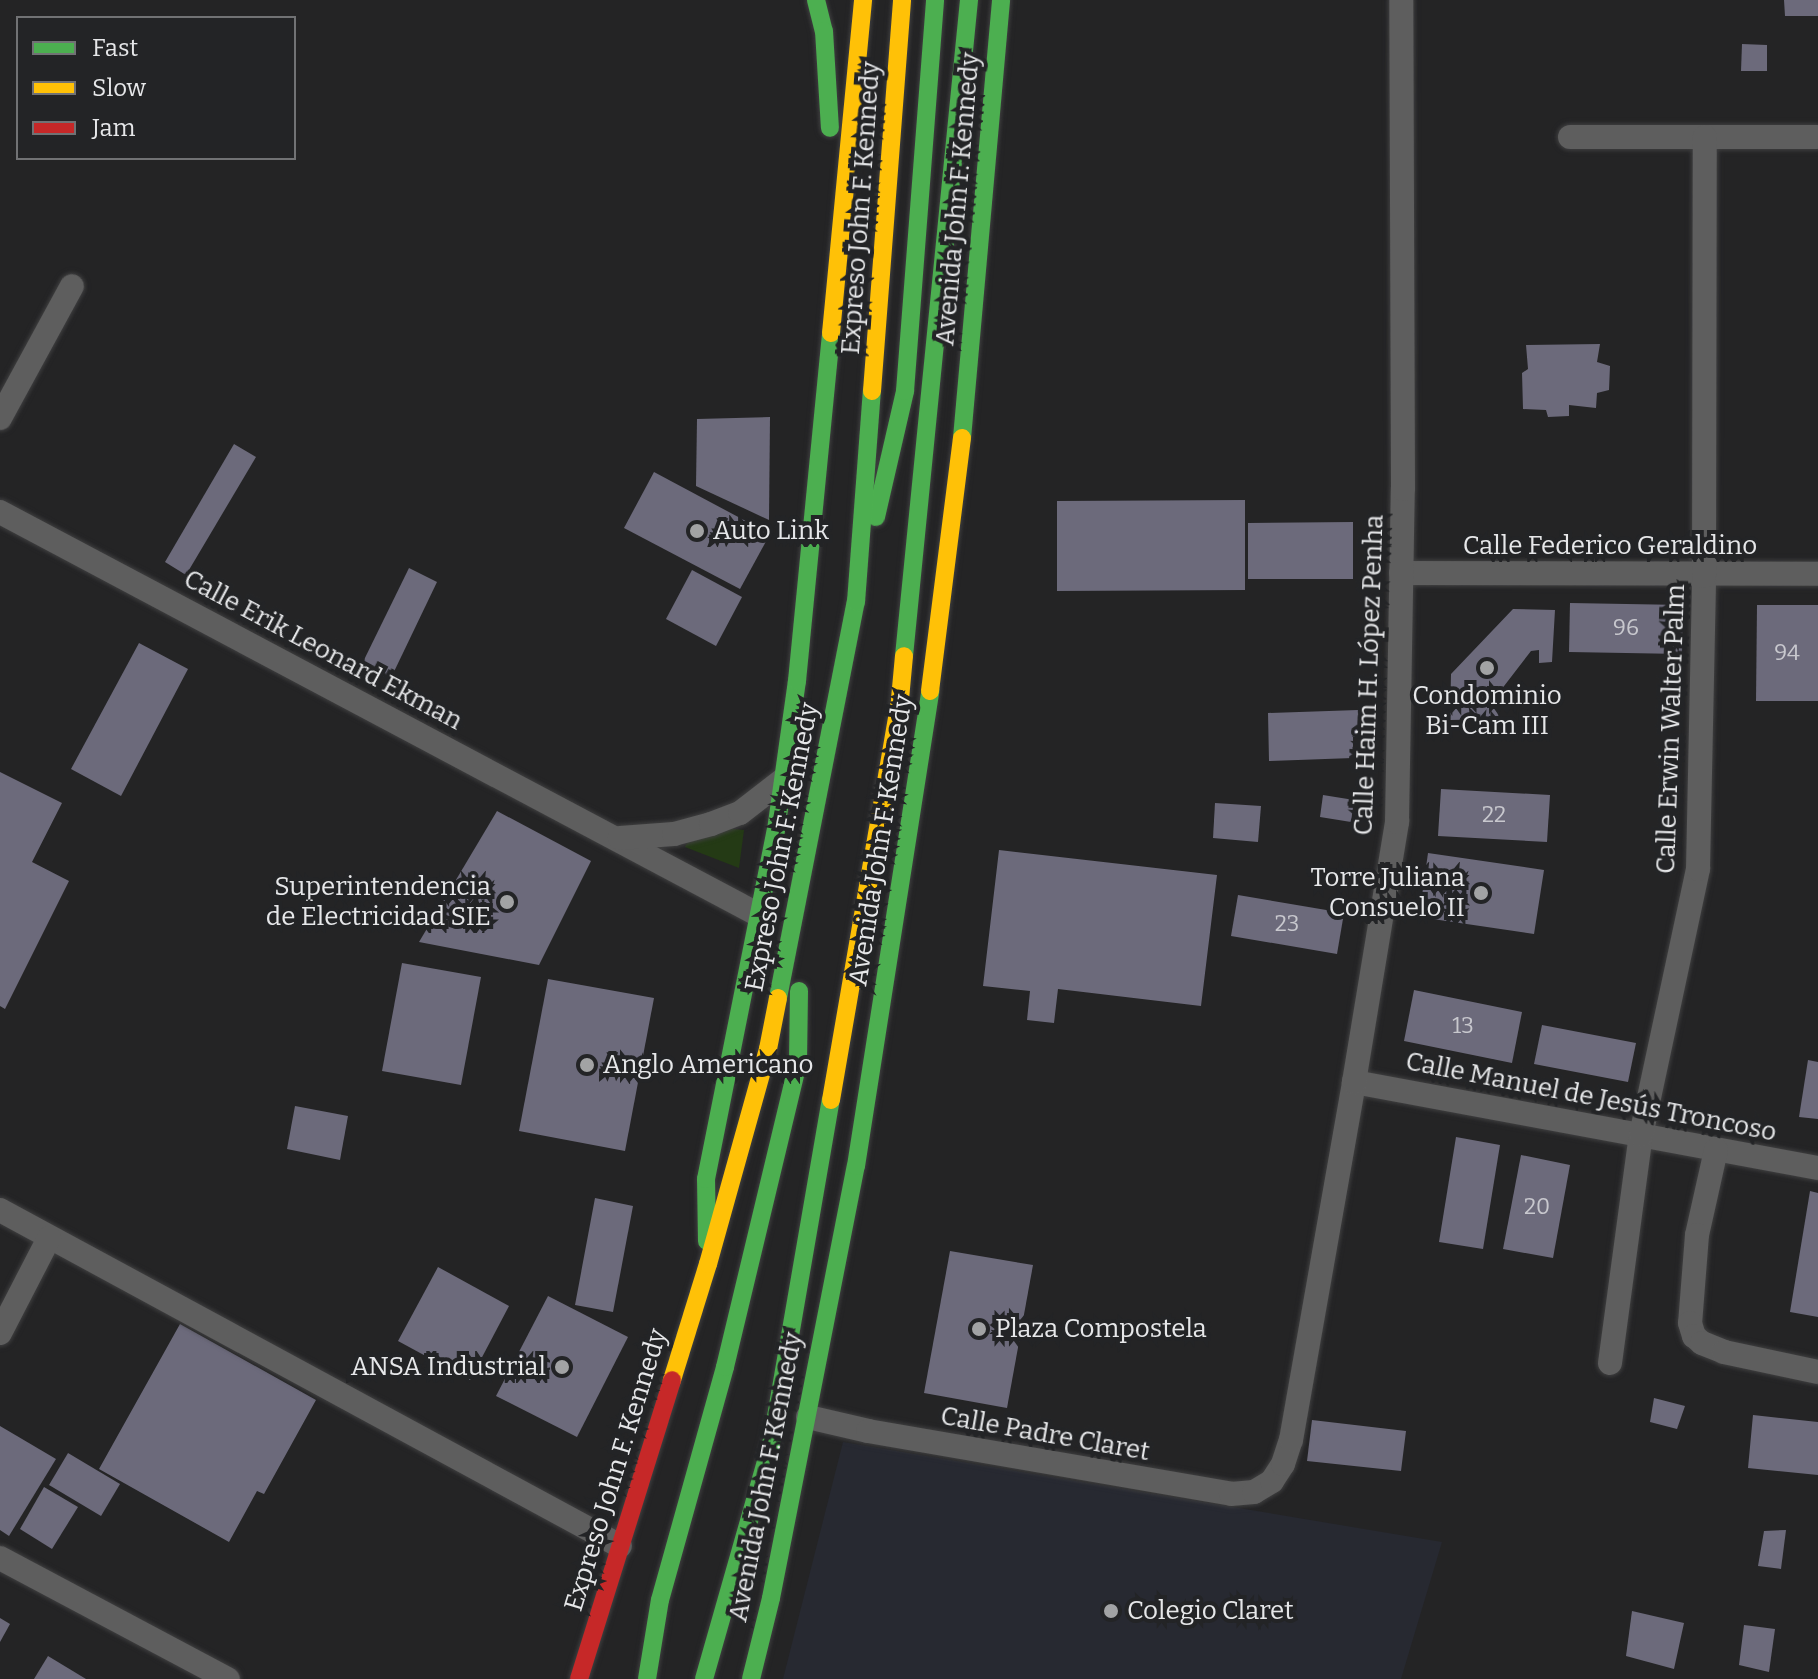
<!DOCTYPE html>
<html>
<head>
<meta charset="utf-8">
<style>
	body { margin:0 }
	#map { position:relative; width:1818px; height:1679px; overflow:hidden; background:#242425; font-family:Bitter,serif }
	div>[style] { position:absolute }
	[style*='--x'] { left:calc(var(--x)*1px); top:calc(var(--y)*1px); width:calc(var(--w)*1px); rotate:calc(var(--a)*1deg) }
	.built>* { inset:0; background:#272931 }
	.green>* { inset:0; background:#243a15 }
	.building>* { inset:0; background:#6c6a7b }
	.roads { filter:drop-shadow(0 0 2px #3f3f40) drop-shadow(0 0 2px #3f3f40) }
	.street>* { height:24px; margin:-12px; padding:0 12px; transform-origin:12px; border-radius:12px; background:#5e5e5e }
	.fast>* { height:18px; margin:-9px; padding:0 9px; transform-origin:9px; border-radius:9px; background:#4caf50 }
	.slow>* { height:18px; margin:-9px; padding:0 9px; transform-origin:9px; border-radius:9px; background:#ffc107 }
	.jam>* { height:18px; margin:-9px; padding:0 9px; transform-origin:9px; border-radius:9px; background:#c62828 }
	.dots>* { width:22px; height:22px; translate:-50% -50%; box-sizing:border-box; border:4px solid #232426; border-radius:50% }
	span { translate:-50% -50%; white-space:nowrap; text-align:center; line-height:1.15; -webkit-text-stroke:8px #232426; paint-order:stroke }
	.number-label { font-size:22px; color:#c8c8ce }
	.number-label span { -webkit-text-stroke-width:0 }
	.street-label { font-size:26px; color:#e6e7e9 }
	.poi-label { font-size:26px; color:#e6e7e9 }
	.left { translate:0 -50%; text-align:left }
	.right { translate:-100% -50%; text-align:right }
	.legend { position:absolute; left:16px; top:16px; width:280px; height:144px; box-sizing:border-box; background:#232426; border:2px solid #717274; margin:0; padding:10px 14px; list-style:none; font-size:24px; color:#e6e7e9 }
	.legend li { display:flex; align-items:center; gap:16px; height:40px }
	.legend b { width:40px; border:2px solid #717274 }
</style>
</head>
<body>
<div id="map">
	<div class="built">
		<div style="clip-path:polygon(843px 1442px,1442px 1542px,1401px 1679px,783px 1679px)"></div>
	</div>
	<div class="green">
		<div style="clip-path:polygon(713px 827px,744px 830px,739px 868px,685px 847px,690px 837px)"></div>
	</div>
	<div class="building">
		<div style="clip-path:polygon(1784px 0,1818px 0,1818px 16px,1785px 16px)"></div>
		<div style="clip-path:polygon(1742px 44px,1767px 45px,1767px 71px,1741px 71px)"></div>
		<div style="clip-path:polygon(1600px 344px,1597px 362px,1610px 366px,1609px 390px,1597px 393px,1596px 408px,1569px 405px,1569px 416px,1548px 417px,1546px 410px,1523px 409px,1522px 373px,1528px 369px,1526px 345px)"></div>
		<div style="clip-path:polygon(770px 417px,769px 520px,696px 486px,697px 419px)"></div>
		<div style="clip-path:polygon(234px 444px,256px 457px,186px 575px,165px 562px)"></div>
		<div style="clip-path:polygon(654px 472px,770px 534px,740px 589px,624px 528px)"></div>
		<div style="clip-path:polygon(1245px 500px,1245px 590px,1057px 591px,1057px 501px)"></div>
		<div style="clip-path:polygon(1353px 522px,1353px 579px,1248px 579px,1248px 523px)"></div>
		<div style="clip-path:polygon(409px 568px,437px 582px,390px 680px,361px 666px)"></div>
		<div style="clip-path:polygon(692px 570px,742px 597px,716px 646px,666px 619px)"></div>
		<div style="clip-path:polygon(1570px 603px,1683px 605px,1682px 654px,1569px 652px)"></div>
		<div style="clip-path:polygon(1757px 605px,1818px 605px,1818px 701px,1756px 701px)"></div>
		<div style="clip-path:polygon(1513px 609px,1555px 610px,1552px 662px,1539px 663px,1539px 650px,1531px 651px,1501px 690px,1498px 719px,1450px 720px,1451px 674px)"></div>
		<div style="clip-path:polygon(139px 643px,188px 669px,121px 796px,71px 769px)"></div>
		<div style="clip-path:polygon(1358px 710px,1359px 737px,1353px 737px,1353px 758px,1269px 761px,1268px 713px)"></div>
		<div style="clip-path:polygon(0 772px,62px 803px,32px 862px,69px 881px,5px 1009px,0 1006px)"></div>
		<div style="clip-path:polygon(1441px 789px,1550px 795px,1547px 842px,1438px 836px)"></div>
		<div style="clip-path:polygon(1323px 795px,1354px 800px,1351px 822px,1320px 817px)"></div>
		<div style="clip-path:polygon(1215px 803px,1261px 806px,1258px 842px,1213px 838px)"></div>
		<div style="clip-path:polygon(497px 811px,591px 861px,539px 965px,419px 942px)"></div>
		<div style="clip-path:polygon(999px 850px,1217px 875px,1201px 1006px,1058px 989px,1054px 1023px,1027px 1020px,1030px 991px,983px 986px)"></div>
		<div style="clip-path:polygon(1428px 853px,1544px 870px,1534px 934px,1419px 917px)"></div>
		<div style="clip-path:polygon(1238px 895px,1344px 913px,1337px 954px,1231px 936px)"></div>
		<div style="clip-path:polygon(402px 963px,481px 977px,461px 1085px,382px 1071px)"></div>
		<div style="clip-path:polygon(548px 979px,654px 998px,625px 1151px,519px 1131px)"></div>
		<div style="clip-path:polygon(1414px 990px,1522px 1012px,1512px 1063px,1404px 1041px)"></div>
		<div style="clip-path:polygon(1542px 1025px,1636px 1043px,1628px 1082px,1534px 1064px)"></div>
		<div style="clip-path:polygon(1808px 1060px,1818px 1062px,1818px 1119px,1799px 1117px)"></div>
		<div style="clip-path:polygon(295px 1106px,348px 1116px,340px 1160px,287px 1149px)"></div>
		<div style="clip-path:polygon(1456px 1137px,1500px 1145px,1483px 1249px,1439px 1242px)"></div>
		<div style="clip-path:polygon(1521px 1155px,1570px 1165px,1553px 1258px,1503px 1249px)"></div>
		<div style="clip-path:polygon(1810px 1191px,1818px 1193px,1818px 1317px,1790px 1312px)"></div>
		<div style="clip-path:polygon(595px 1198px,633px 1206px,613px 1312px,575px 1305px)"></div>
		<div style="clip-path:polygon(950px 1251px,1033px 1265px,1007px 1408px,924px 1393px)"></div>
		<div style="clip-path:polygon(438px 1267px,509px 1306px,470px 1380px,398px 1341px)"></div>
		<div style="clip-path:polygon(548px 1296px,628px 1337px,577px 1437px,496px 1396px)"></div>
		<div style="clip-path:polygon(180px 1324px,316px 1400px,264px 1494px,257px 1491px,229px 1542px,99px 1469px)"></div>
		<div style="clip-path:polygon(1654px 1398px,1685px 1406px,1677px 1429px,1650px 1422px)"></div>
		<div style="clip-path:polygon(1753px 1415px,1818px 1422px,1818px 1475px,1748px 1468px)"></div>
		<div style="clip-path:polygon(1312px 1420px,1406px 1431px,1401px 1471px,1307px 1461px)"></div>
		<div style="clip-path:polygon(0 1426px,56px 1459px,9px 1536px,0 1530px)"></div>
		<div style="clip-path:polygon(68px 1453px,120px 1484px,101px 1516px,49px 1485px)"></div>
		<div style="clip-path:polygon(44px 1487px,78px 1507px,52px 1549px,20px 1529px)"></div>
		<div style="clip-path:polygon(1786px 1530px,1781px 1569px,1758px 1566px,1764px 1531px)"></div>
		<div style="clip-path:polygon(1632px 1611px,1684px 1623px,1674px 1669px,1626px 1656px)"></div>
		<div style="clip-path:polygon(0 1618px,10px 1624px,0 1642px)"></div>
		<div style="clip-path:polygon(1744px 1625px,1775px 1629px,1769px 1672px,1739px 1665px)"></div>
		<div style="clip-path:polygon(48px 1656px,86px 1679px,34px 1679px)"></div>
	</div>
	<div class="roads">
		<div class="street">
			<div style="--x:1570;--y:137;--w:247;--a:0"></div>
			<div style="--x:0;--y:418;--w:150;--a:-61.4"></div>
			<div style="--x:0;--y:512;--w:859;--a:27.97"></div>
			<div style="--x:1401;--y:573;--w:417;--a:0.1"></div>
			<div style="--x:620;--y:838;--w:54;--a:-4.2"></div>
			<div style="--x:674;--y:834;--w:38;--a:-15"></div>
			<div style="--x:711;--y:824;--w:31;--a:-21"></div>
			<div style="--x:740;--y:813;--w:56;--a:-37.7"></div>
			<div style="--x:1354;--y:1082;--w:472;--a:10.5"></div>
			<div style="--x:1716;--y:1150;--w:87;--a:102.6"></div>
			<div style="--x:1697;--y:1235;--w:88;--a:94.5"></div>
			<div style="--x:1690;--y:1323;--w:14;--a:73"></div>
			<div style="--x:1694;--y:1336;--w:11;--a:41"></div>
			<div style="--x:1702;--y:1343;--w:24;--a:22"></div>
			<div style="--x:1724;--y:1352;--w:96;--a:12"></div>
			<div style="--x:0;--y:1210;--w:705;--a:28.45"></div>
			<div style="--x:0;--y:1333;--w:107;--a:-62.7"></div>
			<div style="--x:1610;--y:1363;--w:230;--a:-82.3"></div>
			<div style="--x:1641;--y:1135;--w:272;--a:-77.9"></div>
			<div style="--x:1698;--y:869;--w:293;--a:-88.8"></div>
			<div style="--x:1704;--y:576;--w:439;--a:-89.9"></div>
			<div style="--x:808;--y:1417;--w:62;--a:13.1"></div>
			<div style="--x:868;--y:1431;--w:368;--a:9.8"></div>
			<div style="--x:1231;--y:1494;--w:23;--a:-5"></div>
			<div style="--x:1254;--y:1492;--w:21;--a:-31"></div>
			<div style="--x:1272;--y:1481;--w:20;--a:-57"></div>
			<div style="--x:1283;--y:1464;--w:25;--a:-72"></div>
			<div style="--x:1291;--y:1440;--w:364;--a:-80"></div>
			<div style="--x:1354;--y:1082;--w:264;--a:-80.6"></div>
			<div style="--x:1397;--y:822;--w:333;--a:-89"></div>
			<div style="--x:1403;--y:489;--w:489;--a:-90.2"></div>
			<div style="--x:0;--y:1558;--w:258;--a:28"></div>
		</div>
		<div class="fast">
			<div style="--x:816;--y:0;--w:32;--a:76"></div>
			<div style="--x:824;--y:31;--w:97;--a:86.5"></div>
			<div style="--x:962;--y:438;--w:440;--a:-84.9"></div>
			<div style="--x:876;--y:517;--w:129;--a:-77"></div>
			<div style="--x:905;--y:391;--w:392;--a:-85.6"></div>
			<div style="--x:904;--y:656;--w:659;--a:-84.34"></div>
			<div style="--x:778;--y:998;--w:404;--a:-78.9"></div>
			<div style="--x:856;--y:602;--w:212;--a:-85.7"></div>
			<div style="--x:707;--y:1241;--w:62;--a:-90.9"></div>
			<div style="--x:706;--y:1179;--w:356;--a:-78.7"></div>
			<div style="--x:776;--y:830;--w:150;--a:-82"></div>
			<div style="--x:797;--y:681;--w:350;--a:-84.4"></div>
			<div style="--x:647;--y:1679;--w:80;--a:-80.7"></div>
			<div style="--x:660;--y:1600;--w:242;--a:-74.4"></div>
			<div style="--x:725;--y:1367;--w:314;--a:-76.5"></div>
			<div style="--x:798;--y:1062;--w:71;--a:-89.2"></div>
			<div style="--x:704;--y:1679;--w:248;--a:-74.1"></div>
			<div style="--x:772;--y:1440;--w:345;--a:-80.2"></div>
			<div style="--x:751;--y:1679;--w:83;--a:-76.1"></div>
			<div style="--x:771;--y:1598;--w:440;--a:-78.9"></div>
			<div style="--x:856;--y:1166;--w:481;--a:-81.1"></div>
		</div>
		<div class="slow">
			<div style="--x:831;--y:333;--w:335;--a:-84.5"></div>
			<div style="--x:872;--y:391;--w:392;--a:-85.6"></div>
			<div style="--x:930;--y:691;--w:255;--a:-82.8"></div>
			<div style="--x:831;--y:1100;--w:407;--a:-80.2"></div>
			<div style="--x:900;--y:699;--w:43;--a:-84.7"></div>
			<div style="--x:672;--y:1380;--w:121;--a:-72.8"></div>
			<div style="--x:708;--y:1264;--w:223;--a:-74.4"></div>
			<div style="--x:768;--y:1049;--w:52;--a:-78.9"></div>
		</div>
		<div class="jam">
			<div style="--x:579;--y:1679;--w:313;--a:-72.7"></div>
		</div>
	</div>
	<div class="dots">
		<div style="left:697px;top:531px;background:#a2a3a4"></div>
		<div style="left:1487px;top:668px;background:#a2a3a4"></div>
		<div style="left:1481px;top:893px;background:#a2a3a4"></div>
		<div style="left:507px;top:902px;background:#a2a3a4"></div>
		<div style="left:587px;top:1065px;background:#a2a3a4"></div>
		<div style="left:979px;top:1329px;background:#a2a3a4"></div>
		<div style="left:562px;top:1367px;background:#a2a3a4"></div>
		<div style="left:1111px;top:1611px;background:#a2a3a4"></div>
	</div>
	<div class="number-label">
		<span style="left:1626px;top:628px">96</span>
		<span style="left:1787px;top:653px">94</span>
		<span style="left:1494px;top:815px">22</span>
		<span style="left:1287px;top:924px">23</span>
		<span style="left:1463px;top:1026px">13</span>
		<span style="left:1537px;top:1207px">20</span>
	</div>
	<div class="street-label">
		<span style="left:958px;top:199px;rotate:-85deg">Avenida John F. Kennedy</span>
		<span style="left:861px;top:208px;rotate:-86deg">Expreso John F. Kennedy</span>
		<span style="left:1610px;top:546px">Calle Federico Geraldino</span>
		<span style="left:323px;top:650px;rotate:28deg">Calle Erik Leonard Ekman</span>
		<span style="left:1369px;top:675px;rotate:-88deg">Calle Haim H. López Penha</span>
		<span style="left:1671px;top:729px;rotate:-88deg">Calle Erwin Walter Palm</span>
		<span style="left:881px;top:840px;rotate:-81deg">Avenida John F. Kennedy</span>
		<span style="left:782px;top:847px;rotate:-79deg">Expreso John F. Kennedy</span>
		<span style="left:1591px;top:1097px;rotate:11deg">Calle Manuel de Jesús Troncoso</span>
		<span style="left:1045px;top:1434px;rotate:10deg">Calle Padre Claret</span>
		<span style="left:616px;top:1470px;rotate:-73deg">Expreso John F. Kennedy</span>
		<span style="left:766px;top:1477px;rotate:-79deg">Avenida John F. Kennedy</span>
	</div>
	<div class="poi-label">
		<span class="left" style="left:713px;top:531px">Auto Link</span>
		<span style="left:1487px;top:711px">Condominio<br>Bi-Cam III</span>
		<span class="right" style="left:1465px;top:893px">Torre Juliana<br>Consuelo II</span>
		<span class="right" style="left:491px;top:902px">Superintendencia<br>de Electricidad SIE</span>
		<span class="left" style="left:603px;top:1065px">Anglo Americano</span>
		<span class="left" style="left:995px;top:1329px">Plaza Compostela</span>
		<span class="right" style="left:546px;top:1367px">ANSA Industrial</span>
		<span class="left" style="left:1127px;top:1611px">Colegio Claret</span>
	</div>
	<ul class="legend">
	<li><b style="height:10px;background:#4caf50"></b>Fast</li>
	<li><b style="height:10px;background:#ffc107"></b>Slow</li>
	<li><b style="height:10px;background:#c62828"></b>Jam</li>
	</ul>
</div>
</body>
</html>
